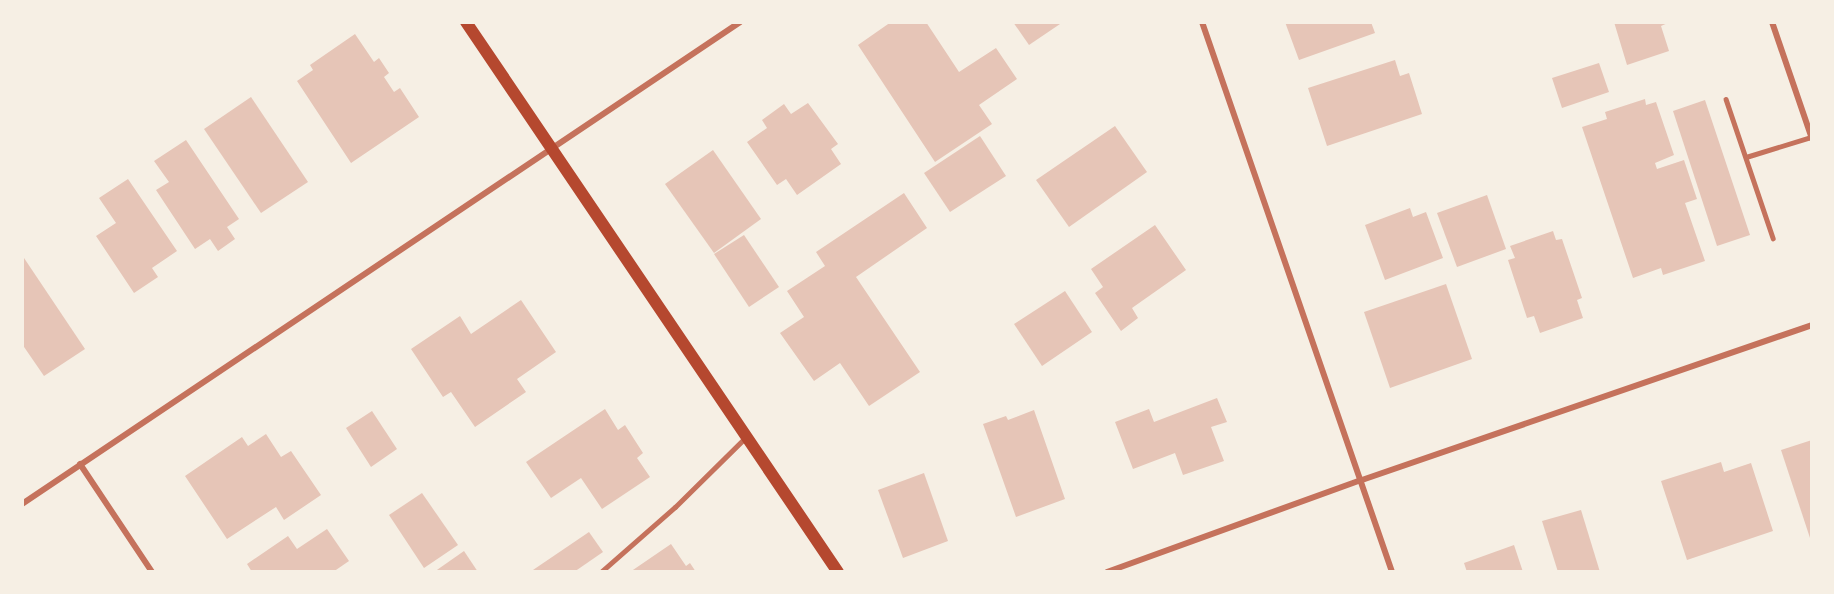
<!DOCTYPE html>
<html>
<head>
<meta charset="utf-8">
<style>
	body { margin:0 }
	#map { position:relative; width:1834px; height:594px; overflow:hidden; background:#f6efe4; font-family:"IBM Plex Sans",sans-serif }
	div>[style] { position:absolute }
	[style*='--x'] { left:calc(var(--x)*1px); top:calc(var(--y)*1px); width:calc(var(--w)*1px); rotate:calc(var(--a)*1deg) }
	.building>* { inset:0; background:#e6c5b7 }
	.service>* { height:4.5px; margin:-2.25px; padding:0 2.25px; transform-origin:2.25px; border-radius:2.25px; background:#c5725c }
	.minor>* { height:6px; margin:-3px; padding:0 3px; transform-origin:3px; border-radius:3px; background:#c5725c }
	.secondary>* { height:12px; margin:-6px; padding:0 6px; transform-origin:6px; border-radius:6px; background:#b5482f }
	span { translate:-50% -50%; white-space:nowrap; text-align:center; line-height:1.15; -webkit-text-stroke:4.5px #f6efe4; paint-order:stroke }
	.frame { position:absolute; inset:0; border:24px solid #f6efe4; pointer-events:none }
</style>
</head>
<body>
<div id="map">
	<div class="building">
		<div style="clip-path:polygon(891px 22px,926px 22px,959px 72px,996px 48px,1017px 79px,979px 105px,992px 124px,935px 162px,858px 45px)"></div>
		<div style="clip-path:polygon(1013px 22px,1063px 22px,1029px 45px)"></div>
		<div style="clip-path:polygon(1285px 22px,1371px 22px,1375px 33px,1299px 60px)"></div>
		<div style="clip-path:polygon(1614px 22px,1670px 22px,1661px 26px,1669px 51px,1627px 65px)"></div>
		<div style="clip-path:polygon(355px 34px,374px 62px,379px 58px,389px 73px,384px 77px,394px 92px,400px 88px,419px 117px,351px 163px,297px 81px,313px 70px,310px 65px)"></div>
		<div style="clip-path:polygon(1395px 60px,1400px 76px,1409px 73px,1422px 114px,1327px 146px,1308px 88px)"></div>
		<div style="clip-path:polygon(1599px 63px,1609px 92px,1562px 108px,1552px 78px)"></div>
		<div style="clip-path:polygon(251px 97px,308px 182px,261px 213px,204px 129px)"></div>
		<div style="clip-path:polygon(1645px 99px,1646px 105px,1656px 102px,1674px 155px,1655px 163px,1657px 169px,1684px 160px,1697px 199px,1685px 203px,1705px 261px,1663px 275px,1661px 268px,1633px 278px,1582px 127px,1607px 119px,1605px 112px)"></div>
		<div style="clip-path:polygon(1705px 100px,1750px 235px,1717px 246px,1673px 111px)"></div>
		<div style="clip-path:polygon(808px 103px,838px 144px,831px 149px,841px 164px,797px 195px,786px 179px,777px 185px,747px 142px,767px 128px,762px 120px,784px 104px,791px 114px)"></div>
		<div style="clip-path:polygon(1115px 126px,1147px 172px,1069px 227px,1036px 180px)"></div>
		<div style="clip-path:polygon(980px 136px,1006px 176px,950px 212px,924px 173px)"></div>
		<div style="clip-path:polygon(186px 140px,239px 219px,227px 227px,235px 239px,218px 251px,210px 239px,195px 249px,156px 190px,169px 182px,154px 161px)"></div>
		<div style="clip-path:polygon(713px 150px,761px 219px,714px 253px,665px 184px)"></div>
		<div style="clip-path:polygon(128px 179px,177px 251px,152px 268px,158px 277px,134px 293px,96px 236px,116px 223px,99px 198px)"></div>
		<div style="clip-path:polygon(904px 193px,927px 228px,856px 277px,920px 372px,869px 406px,840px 363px,814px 381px,780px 333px,804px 317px,787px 291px,825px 266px,816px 252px)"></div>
		<div style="clip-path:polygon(1487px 195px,1506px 249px,1457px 267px,1437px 213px)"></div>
		<div style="clip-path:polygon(1410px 208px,1413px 217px,1426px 212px,1443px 258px,1385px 280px,1365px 225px)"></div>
		<div style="clip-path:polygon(1155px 225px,1186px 270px,1132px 308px,1138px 318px,1121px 331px,1095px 293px,1103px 287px,1091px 269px)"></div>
		<div style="clip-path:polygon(1553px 231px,1556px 240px,1562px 239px,1582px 298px,1577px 300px,1583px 318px,1540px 333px,1534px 316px,1527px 318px,1508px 260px,1515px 258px,1510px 246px)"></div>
		<div style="clip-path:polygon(744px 235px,779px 287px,749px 307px,714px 254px)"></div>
		<div style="clip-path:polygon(22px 255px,85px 349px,44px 376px,22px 344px)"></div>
		<div style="clip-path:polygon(1446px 284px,1472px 359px,1390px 388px,1364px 312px)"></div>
		<div style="clip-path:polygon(1065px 291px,1092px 332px,1042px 366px,1014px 324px)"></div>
		<div style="clip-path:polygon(521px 300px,556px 352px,517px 379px,526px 392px,475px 427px,451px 392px,443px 397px,411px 349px,460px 316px,471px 334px)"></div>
		<div style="clip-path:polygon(1217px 398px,1227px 422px,1211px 427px,1224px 461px,1183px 475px,1175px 453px,1133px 469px,1115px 422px,1149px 409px,1154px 422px)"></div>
		<div style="clip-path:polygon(605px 409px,618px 430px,625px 425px,643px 453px,637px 458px,650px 477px,602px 509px,581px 478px,551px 498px,526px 462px)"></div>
		<div style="clip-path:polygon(1034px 410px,1065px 499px,1016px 517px,983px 424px,1006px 416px,1008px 420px)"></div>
		<div style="clip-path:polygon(372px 411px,397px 449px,371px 467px,346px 428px)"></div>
		<div style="clip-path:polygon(266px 434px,281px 457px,291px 451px,321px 495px,284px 520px,276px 507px,227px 539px,185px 476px,242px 437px,248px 446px)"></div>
		<div style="clip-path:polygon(1812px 440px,1812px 541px,1811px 541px,1781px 450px)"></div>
		<div style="clip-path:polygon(1721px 462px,1724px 472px,1751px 463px,1773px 531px,1687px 560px,1661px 481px)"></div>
		<div style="clip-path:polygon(924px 473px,948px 541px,903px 558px,878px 490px)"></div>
		<div style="clip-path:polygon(422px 493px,458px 545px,424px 568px,389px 515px)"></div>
		<div style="clip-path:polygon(1581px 510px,1600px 572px,1558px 572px,1542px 521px)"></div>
		<div style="clip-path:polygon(327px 529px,349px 561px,333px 572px,252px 572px,247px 564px,288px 536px,297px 549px)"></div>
		<div style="clip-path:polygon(589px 532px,603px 552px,574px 572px,530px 572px)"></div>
		<div style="clip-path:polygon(671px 544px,686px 566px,690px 563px,696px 572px,630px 572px)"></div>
		<div style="clip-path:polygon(1514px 545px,1523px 572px,1467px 572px,1464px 563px)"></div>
		<div style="clip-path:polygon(464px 551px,478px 572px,434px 572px)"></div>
	</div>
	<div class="service">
		<div style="--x:1726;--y:99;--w:147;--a:71.3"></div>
		<div style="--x:1746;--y:157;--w:68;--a:-17.1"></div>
		<div style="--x:601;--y:572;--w:98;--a:-41.3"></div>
		<div style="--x:675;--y:507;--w:100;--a:-44.6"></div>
	</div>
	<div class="minor">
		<div style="--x:1202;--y:22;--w:582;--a:70.94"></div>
		<div style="--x:1772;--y:22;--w:124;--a:71.1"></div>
		<div style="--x:80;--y:464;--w:130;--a:56.3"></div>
		<div style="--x:22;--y:504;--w:865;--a:-33.87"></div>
		<div style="--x:1107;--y:572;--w:268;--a:-19.9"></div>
		<div style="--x:1359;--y:481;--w:479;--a:-19"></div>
	</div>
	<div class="secondary">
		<div style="--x:466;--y:22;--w:664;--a:55.93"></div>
	</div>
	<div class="frame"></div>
</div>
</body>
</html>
